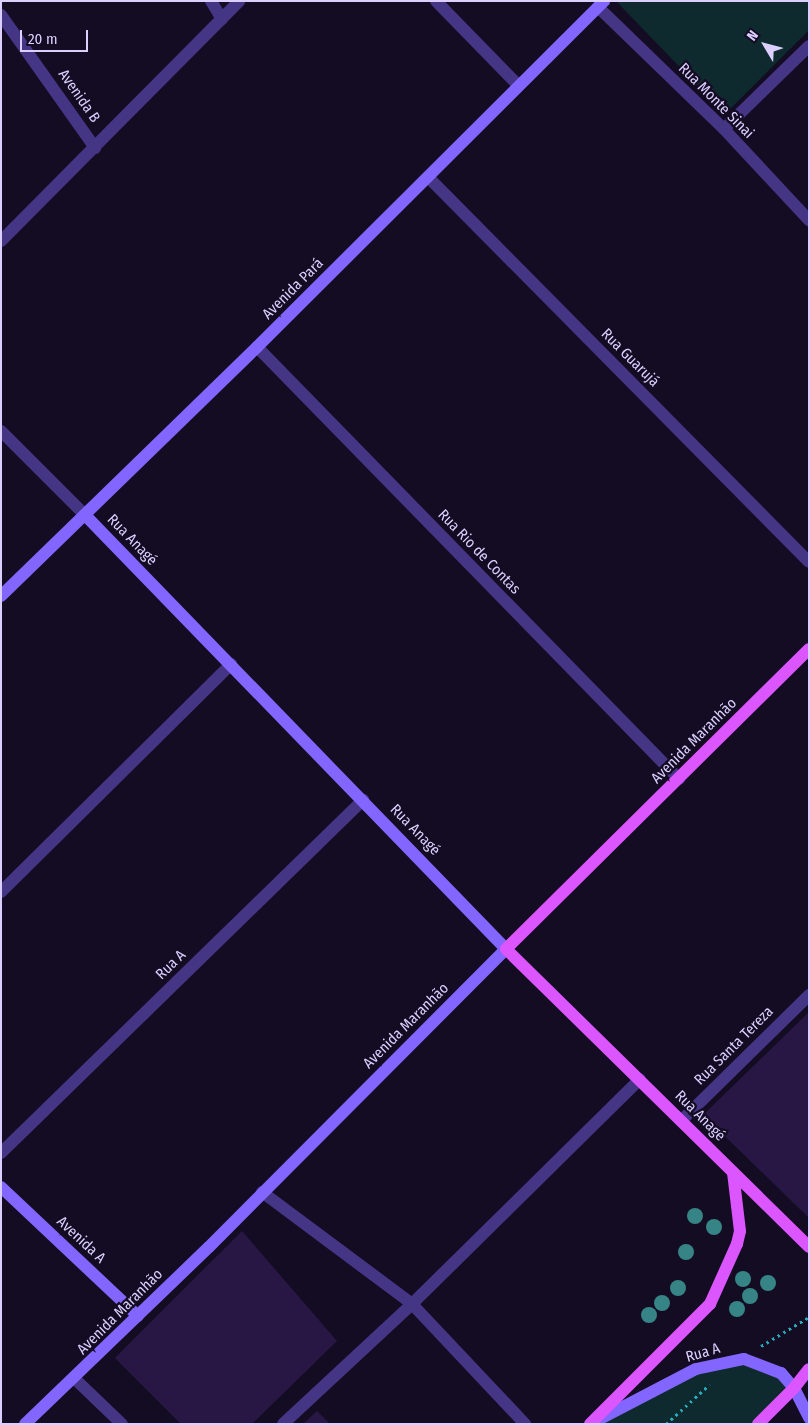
<!DOCTYPE html>
<html>
<head>
<meta charset="utf-8">
<style>
	body { margin:0 }
	#map { position:relative; width:810px; height:1425px; overflow:hidden; background:#140c23; font-family:"Fira Sans Condensed",sans-serif }
	div>[style] { position:absolute }
	[style*='--x'] { left:calc(var(--x)*1px); top:calc(var(--y)*1px); width:calc(var(--w)*1px); rotate:calc(var(--a)*1deg) }
	.green>* { inset:0; background:#0f2a2e }
	.building>* { inset:0; background:#281745 }
	.path>* { height:3px; margin-top:-1.5px; transform-origin:0; background:repeating-linear-gradient(90deg,#27acbb 0 2.5px,transparent 0 6.5px) }
	.street>* { height:12px; margin:-6px; padding:0 6px; transform-origin:6px; border-radius:6px; background:#443585 }
	.secondary>* { height:12px; margin:-6px; padding:0 6px; transform-origin:6px; border-radius:6px; background:#8266ff }
	.primary>* { height:12px; margin:-6px; padding:0 6px; transform-origin:6px; border-radius:6px; background:#db56ff }
	.trees>* { width:16px; height:16px; margin:-8px; border-radius:50%; background:#378487 }
	span { translate:-50% -50%; white-space:nowrap; text-align:center; line-height:1.15; -webkit-text-stroke:4.5px #140c23; paint-order:stroke }
	.street-label { font-size:15px; color:#dccfff }
	.frame { position:absolute; inset:0; border:2px solid #dccfff; pointer-events:none }
	.north { position:absolute; left:740px; top:20px; width:50px; height:50px; -webkit-text-stroke:4px #140c23; paint-order:stroke; rotate:307deg; font-size:14px; font-weight:700; line-height:20px; text-align:center; color:#dccfff }
	.north::after { content:''; display:block; margin:auto; width:18px; height:22px; background:#dccfff; clip-path:polygon(50% 0,100% 100%,50% 72%,0 100%) }
	.scale { position:absolute; left:20px; top:30px; width:68px; height:22px; box-sizing:border-box; border:2px solid #dccfff; border-top:0; padding-left:6px; font-size:15px; line-height:18px; white-space:nowrap; color:#dccfff; -webkit-text-stroke:4px #140c23; paint-order:stroke }
</style>
</head>
<body>
<div id="map">
	<div class="green">
		<div style="clip-path:polygon(616px 1px,809px 1px,809px 30px,725px 114px)"></div>
		<div style="clip-path:polygon(739px 1363px,777px 1376px,788px 1388px,755px 1424px,601px 1424px,690px 1376px)"></div>
	</div>
	<div class="building">
		<div style="clip-path:polygon(809px 1012px,809px 1218px,703px 1115px)"></div>
		<div style="clip-path:polygon(242px 1231px,337px 1341px,252px 1424px,181px 1424px,115px 1358px)"></div>
		<div style="clip-path:polygon(317px 1411px,330px 1424px,303px 1424px)"></div>
	</div>
	<div class="path">
		<div style="--x:761;--y:1346;--w:56;--a:-31.1"></div>
		<div style="--x:666;--y:1424;--w:59;--a:-42.3"></div>
	</div>
	<div class="street">
		<div style="--x:211;--y:1;--w:21;--a:59"></div>
		<div style="--x:436;--y:1;--w:116;--a:45.7"></div>
		<div style="--x:598;--y:7;--w:175;--a:44.1"></div>
		<div style="--x:724;--y:129;--w:125;--a:47"></div>
		<div style="--x:1;--y:15;--w:163;--a:54.7"></div>
		<div style="--x:724;--y:129;--w:119;--a:-44.3"></div>
		<div style="--x:429;--y:178;--w:540;--a:45.3"></div>
		<div style="--x:1;--y:241;--w:338;--a:-45.2"></div>
		<div style="--x:257;--y:347;--w:604;--a:45.67"></div>
		<div style="--x:1;--y:431;--w:119;--a:45"></div>
		<div style="--x:1;--y:892;--w:324;--a:-44.7"></div>
		<div style="--x:681;--y:1121;--w:180;--a:-44.5"></div>
		<div style="--x:1;--y:1153;--w:506;--a:-44.28"></div>
		<div style="--x:262;--y:1192;--w:187;--a:36.7"></div>
		<div style="--x:412;--y:1304;--w:165;--a:46.7"></div>
		<div style="--x:75;--y:1379;--w:65;--a:43.8"></div>
		<div style="--x:283;--y:1424;--w:176;--a:-42.9"></div>
		<div style="--x:412;--y:1304;--w:320;--a:-44.6"></div>
	</div>
	<div class="secondary">
		<div style="--x:1;--y:596;--w:357;--a:-44.2"></div>
		<div style="--x:257;--y:347;--w:490;--a:-44.9"></div>
		<div style="--x:1;--y:1187;--w:188;--a:43.3"></div>
		<div style="--x:594;--y:1422;--w:115;--a:-27.5"></div>
		<div style="--x:696;--y:1369;--w:49;--a:-11.8"></div>
		<div style="--x:744;--y:1359;--w:40;--a:21"></div>
		<div style="--x:781;--y:1373;--w:20;--a:49"></div>
		<div style="--x:794;--y:1388;--w:34;--a:63"></div>
		<div style="--x:25;--y:1424;--w:255;--a:-43.9"></div>
		<div style="--x:209;--y:1247;--w:421;--a:-45.1"></div>
		<div style="--x:506;--y:949;--w:605;--a:-134.13"></div>
	</div>
	<div class="primary">
		<div style="--x:809;--y:649;--w:426;--a:135.3"></div>
		<div style="--x:506;--y:949;--w:425;--a:44.5"></div>
		<div style="--x:590;--y:1424;--w:170;--a:-45"></div>
		<div style="--x:710;--y:1304;--w:66;--a:-65.8"></div>
		<div style="--x:737;--y:1244;--w:13;--a:-77"></div>
		<div style="--x:740;--y:1231;--w:59;--a:-96.8"></div>
		<div style="--x:758;--y:1424;--w:51;--a:-45"></div>
		<div style="--x:794;--y:1388;--w:24;--a:-52"></div>
	</div>
	<div class="trees">
		<div style="left:695px;top:1216px"></div>
		<div style="left:714px;top:1227px"></div>
		<div style="left:686px;top:1252px"></div>
		<div style="left:743px;top:1279px"></div>
		<div style="left:768px;top:1283px"></div>
		<div style="left:678px;top:1288px"></div>
		<div style="left:750px;top:1296px"></div>
		<div style="left:662px;top:1303px"></div>
		<div style="left:737px;top:1309px"></div>
		<div style="left:649px;top:1315px"></div>
	</div>
	<div class="street-label">
		<span style="left:79px;top:96px;rotate:55deg">Avenida B</span>
		<span style="left:716px;top:101px;rotate:45deg">Rua Monte Sinai</span>
		<span style="left:293px;top:289px;rotate:-45deg">Avenida Pará</span>
		<span style="left:630px;top:358px;rotate:45deg">Rua Guarujá</span>
		<span style="left:132px;top:540px;rotate:46deg">Rua Anagé</span>
		<span style="left:479px;top:552px;rotate:46deg">Rua Rio de Contas</span>
		<span style="left:694px;top:741px;rotate:-45deg">Avenida Maranhão</span>
		<span style="left:415px;top:830px;rotate:46deg">Rua Anagé</span>
		<span style="left:171px;top:965px;rotate:-44deg">Rua A</span>
		<span style="left:406px;top:1026px;rotate:-45deg">Avenida Maranhão</span>
		<span style="left:734px;top:1046px;rotate:-45deg">Rua Santa Tereza</span>
		<span style="left:700px;top:1116px;rotate:45deg">Rua Anagé</span>
		<span style="left:81px;top:1240px;rotate:43deg">Avenida A</span>
		<span style="left:120px;top:1312px;rotate:-45deg">Avenida Maranhão</span>
		<span style="left:703px;top:1353px;rotate:-16deg">Rua A</span>
	</div>
	<div class="frame"></div>
	<div class="north">N</div>
	<div class="scale">20 m</div>
</div>
</body>
</html>
